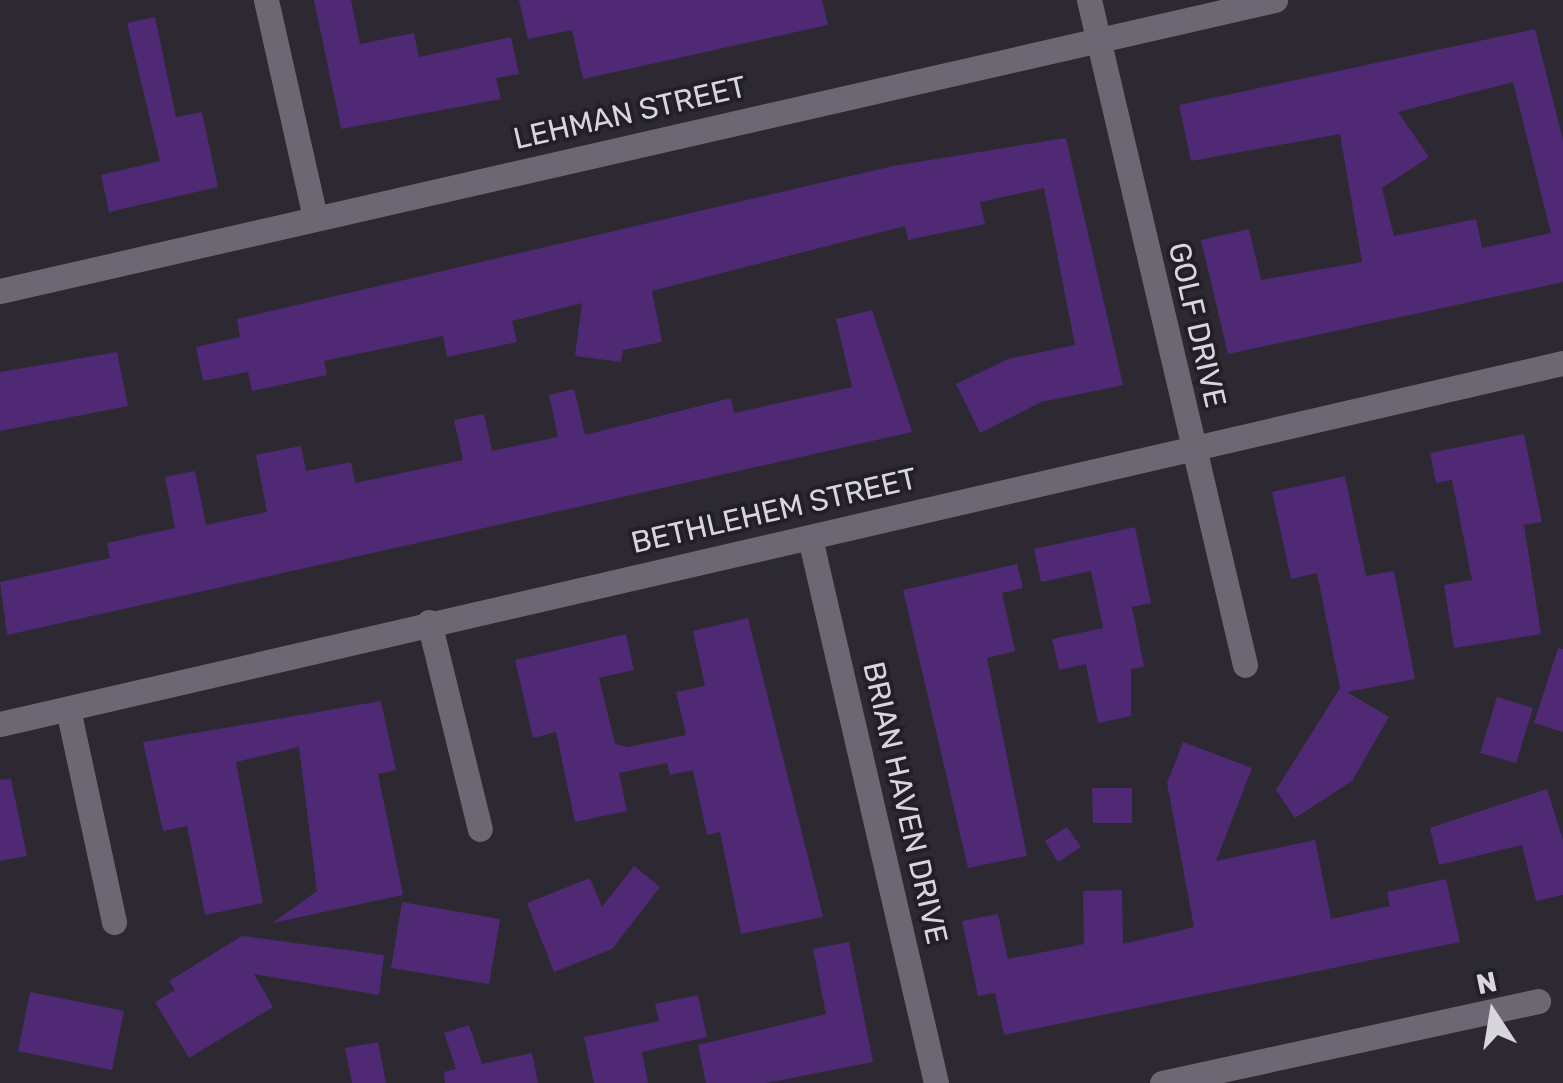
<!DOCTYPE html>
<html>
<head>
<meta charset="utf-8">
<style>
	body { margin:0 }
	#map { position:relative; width:1563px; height:1083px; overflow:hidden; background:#2c2932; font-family:Rubik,sans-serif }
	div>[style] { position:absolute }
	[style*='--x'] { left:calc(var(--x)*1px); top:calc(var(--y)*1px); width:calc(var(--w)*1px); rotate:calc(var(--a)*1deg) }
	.building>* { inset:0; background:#4f2973 }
	.street>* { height:25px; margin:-12.5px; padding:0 12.5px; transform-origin:12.5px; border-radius:12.5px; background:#6c6772 }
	span { translate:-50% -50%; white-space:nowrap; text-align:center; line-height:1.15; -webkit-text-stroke:8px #231f28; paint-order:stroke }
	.street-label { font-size:30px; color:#d8d5db }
	.north { position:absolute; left:1443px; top:963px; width:100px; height:100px; -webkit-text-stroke:8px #231f28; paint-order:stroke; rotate:348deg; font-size:28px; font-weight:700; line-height:40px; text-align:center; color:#d8d5db }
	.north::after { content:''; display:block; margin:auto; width:35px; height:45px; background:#d8d5db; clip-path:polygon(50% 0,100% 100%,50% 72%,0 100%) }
</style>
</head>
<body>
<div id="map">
	<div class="building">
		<div style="clip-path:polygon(314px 0,351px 0,360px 44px,414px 33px,419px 57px,511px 37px,519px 74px,496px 78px,501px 99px,341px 129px)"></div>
		<div style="clip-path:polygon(519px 0,822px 0,828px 25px,583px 79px,572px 30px,528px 39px)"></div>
		<div style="clip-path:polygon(155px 17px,176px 117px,202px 112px,218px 187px,109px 212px,101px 175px,160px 161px,127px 23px)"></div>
		<div style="clip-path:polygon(evenodd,1535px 29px,1563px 140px,1563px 282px,1228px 354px,1201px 240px,1249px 229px,1261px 280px,1362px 262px,1340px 134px,1191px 161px,1179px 105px,1535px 29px,1513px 82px,1551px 233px,1482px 248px,1476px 219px,1394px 236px,1382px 188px,1429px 157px,1398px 112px,1513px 82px)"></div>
		<div style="clip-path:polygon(1066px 138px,1123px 385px,1041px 402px,980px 433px,956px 384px,1008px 359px,1075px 345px,1044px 188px,980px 202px,985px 224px,908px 240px,905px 226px,652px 291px,662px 342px,623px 350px,621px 362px,575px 356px,582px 303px,512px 321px,517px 342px,447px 357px,443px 336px,324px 361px,327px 375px,252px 391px,248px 372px,203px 381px,196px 347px,240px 337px,237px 319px,893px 166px)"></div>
		<div style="clip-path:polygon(872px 310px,912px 432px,7px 635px,0 582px,110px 558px,107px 543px,175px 528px,165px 477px,195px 471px,206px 525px,267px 512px,256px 455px,301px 446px,306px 471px,351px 462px,355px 483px,463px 460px,454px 420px,484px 414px,492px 451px,558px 437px,549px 395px,574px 389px,585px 435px,731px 398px,734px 413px,852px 387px,836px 319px)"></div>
		<div style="clip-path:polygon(117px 352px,128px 406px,0 431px,0 372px)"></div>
		<div style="clip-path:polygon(1524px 434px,1542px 522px,1524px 525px,1541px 634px,1454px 648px,1444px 585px,1472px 580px,1452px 480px,1436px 483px,1430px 453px)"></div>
		<div style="clip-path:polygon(1345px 476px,1366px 576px,1394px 571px,1415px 679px,1347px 692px,1389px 717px,1352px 781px,1295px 818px,1276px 790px,1340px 688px,1317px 573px,1291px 579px,1272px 492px)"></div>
		<div style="clip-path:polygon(1135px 527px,1151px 603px,1132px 607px,1144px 667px,1131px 669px,1131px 716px,1098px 723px,1086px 664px,1059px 670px,1052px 639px,1103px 628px,1091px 571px,1041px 582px,1034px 549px)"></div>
		<div style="clip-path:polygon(1017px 564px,1023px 588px,1002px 593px,1015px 651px,987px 658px,1027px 856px,968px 868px,903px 590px)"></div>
		<div style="clip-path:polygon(748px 618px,823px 917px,741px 934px,720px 832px,707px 835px,693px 770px,670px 775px,667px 763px,619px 773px,627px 811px,575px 822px,556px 732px,533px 738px,515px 660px,626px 634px,634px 670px,599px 678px,615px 744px,628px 747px,686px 735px,676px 692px,705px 686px,693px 631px)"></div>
		<div style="clip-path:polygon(1558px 648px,1563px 649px,1563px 732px,1534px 723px)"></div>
		<div style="clip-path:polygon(1497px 697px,1533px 708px,1516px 763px,1480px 753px)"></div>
		<div style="clip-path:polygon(381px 701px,396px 770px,378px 774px,403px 895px,272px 923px,317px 891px,299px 747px,236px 762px,263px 903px,205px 915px,187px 826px,163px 831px,143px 742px)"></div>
		<div style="clip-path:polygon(1183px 742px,1252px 768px,1216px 861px,1315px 840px,1331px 919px,1390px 906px,1387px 892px,1446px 879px,1460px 942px,1004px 1035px,995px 993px,978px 996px,962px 921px,998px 914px,1008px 959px,1084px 944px,1083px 891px,1122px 890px,1123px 944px,1194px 927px,1167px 783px)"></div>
		<div style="clip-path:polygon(11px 779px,27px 856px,0 861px,0 780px)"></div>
		<div style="clip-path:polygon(1092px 788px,1132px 788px,1132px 823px,1093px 823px)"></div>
		<div style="clip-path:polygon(1547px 789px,1563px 840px,1563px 895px,1536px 901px,1522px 845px,1439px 865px,1430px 828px)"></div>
		<div style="clip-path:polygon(1067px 827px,1081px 847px,1058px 862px,1045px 841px)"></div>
		<div style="clip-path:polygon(634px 866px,660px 887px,612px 949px,554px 972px,527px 903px,590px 878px,602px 907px)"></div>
		<div style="clip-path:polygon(402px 902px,500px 919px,489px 984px,391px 968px)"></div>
		<div style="clip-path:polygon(242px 936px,384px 955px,379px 995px,254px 974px,273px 1007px,189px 1058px,155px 1002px,175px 990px,169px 981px)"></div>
		<div style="clip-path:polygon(849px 942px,873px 1062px,766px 1083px,706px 1083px,698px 1045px,826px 1014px,813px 949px)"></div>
		<div style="clip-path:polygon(30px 992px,124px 1011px,112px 1070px,18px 1051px)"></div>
		<div style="clip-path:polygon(698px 995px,707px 1037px,642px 1052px,648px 1083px,594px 1083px,584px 1037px,659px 1021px,655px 1004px)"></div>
		<div style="clip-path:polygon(469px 1025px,482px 1064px,532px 1053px,538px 1083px,445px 1083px,444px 1072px,456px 1069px,444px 1033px)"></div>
		<div style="clip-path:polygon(378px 1042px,386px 1083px,352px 1083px,345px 1048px)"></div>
	</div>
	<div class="street">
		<div style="--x:266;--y:0;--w:223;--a:77.3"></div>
		<div style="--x:1089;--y:0;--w:683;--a:76.8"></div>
		<div style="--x:0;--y:291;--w:1308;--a:-12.86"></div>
		<div style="--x:810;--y:538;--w:559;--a:76.98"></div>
		<div style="--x:429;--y:622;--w:213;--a:76.2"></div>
		<div style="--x:68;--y:709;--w:218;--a:77.8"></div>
		<div style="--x:0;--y:724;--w:1604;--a:-13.01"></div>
		<div style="--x:1162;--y:1083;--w:385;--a:-12.3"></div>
	</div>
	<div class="street-label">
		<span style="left:630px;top:113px;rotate:-13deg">LEHMAN STREET</span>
		<span style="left:1197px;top:325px;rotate:77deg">GOLF DRIVE</span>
		<span style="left:774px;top:511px;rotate:-13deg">BETHLEHEM STREET</span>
		<span style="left:905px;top:803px;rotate:77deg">BRIAN HAVEN DRIVE</span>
	</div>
	<div class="north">N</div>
</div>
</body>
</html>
